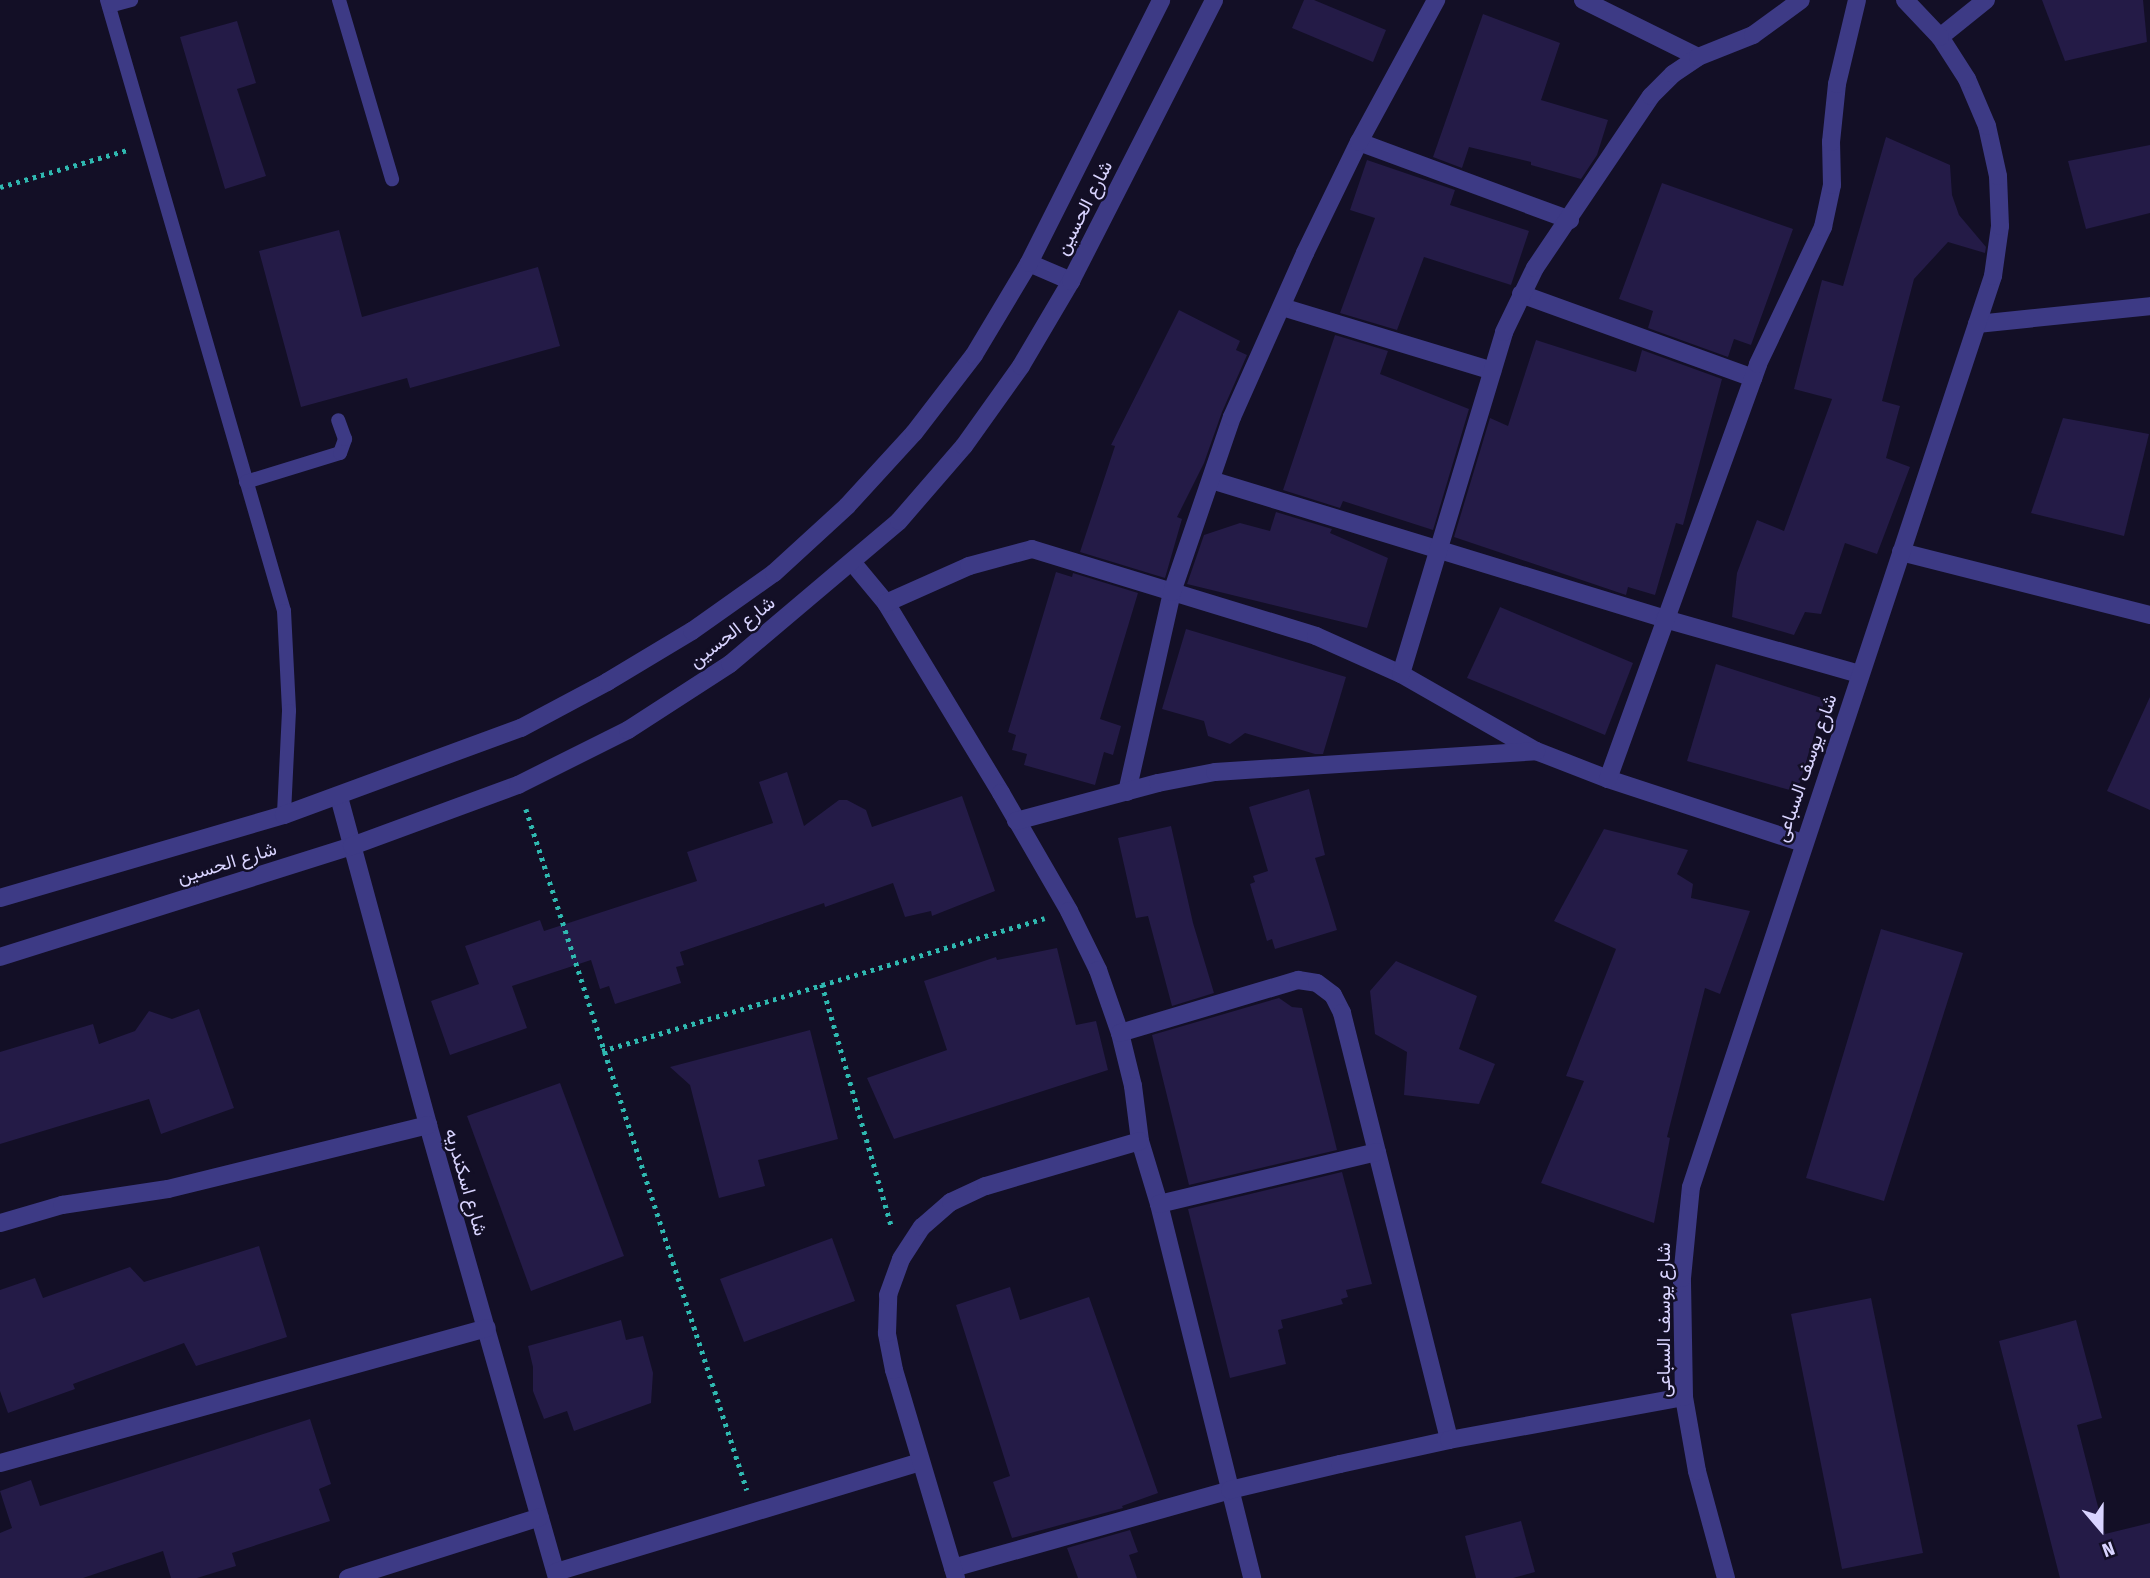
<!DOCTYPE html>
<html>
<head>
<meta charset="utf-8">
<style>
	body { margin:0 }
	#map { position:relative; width:2150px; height:1578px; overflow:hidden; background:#130f26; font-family:"Fira Sans Condensed",Vazirmatn,sans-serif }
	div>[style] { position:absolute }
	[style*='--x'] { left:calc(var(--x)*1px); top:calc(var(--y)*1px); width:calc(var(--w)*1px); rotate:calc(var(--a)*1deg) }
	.building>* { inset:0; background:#241b47 }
	.path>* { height:4.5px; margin-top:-2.25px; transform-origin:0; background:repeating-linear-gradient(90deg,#2fb8b0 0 3.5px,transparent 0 8.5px) }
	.lane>* { height:14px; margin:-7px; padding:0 7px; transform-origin:7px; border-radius:7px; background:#3d3a85 }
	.street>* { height:18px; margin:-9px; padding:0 9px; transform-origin:9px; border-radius:9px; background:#3d3a85 }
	span { translate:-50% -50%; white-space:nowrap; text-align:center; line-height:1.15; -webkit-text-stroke:5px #130f26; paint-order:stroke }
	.street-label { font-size:19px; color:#d9d4ff }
	.north { position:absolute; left:2066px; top:1494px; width:70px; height:70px; -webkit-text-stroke:5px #130f26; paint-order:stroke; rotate:160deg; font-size:19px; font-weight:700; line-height:28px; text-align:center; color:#d9d4ff }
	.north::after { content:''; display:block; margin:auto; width:24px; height:32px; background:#d9d4ff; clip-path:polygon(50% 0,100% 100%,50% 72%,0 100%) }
</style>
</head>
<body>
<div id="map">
	<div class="building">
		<div style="clip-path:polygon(1304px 0,1314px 0,1386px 30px,1373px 62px,1292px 28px)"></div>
		<div style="clip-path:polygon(2042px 0,2143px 0,2147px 42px,2065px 61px)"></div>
		<div style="clip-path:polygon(1483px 14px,1560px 43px,1541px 100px,1608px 120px,1597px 155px,1581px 179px,1531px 165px,1531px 162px,1469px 147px,1462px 168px,1433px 157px)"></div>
		<div style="clip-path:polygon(237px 21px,256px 83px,237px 89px,266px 176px,225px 189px,180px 37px)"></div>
		<div style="clip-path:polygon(1886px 137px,1950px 165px,1952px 195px,1959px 215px,1986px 247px,1985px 253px,1948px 242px,1914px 279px,1882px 401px,1900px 406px,1886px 458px,1910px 467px,1877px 554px,1845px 543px,1821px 614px,1805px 612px,1794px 635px,1732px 617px,1737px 573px,1757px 520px,1784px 531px,1832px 399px,1794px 389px,1822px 280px,1843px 286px)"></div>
		<div style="clip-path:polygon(2150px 145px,2150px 213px,2086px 229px,2068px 161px)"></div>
		<div style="clip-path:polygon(1367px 160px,1455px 190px,1450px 205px,1529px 231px,1511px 285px,1424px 257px,1397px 330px,1340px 313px,1375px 218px,1350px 210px)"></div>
		<div style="clip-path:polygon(1662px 183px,1793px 229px,1751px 345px,1734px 339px,1728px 357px,1648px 328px,1653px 311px,1619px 299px)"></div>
		<div style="clip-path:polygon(339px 230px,362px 317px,538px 267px,560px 346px,410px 388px,407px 378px,301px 407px,259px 251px)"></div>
		<div style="clip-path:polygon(1179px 310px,1240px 341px,1236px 350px,1247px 355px,1222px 412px,1204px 463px,1177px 517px,1182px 519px,1165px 578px,1080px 552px,1115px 446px,1111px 445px)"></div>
		<div style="clip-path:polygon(1335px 335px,1388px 351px,1380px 374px,1469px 409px,1433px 530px,1343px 501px,1340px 508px,1283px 490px)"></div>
		<div style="clip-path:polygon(1536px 340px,1636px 372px,1642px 350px,1722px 379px,1683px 525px,1676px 523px,1655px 595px,1628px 587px,1626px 595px,1454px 537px,1490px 418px,1508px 426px)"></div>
		<div style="clip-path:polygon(2063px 418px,2149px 434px,2124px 536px,2031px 513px)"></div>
		<div style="clip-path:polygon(1276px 512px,1332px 529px,1330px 533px,1388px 558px,1367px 628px,1187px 584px,1204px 535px,1240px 523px,1270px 531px)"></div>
		<div style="clip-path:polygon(1056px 572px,1072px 577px,1073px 573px,1138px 593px,1100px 719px,1121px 726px,1113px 755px,1104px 752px,1095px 785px,1024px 765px,1027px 754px,1012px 750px,1016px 735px,1008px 732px)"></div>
		<div style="clip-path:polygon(1500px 607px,1633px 663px,1605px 735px,1467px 678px)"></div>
		<div style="clip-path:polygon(1186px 629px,1346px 677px,1323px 754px,1315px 754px,1245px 733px,1230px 744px,1208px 736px,1204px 721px,1162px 709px)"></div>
		<div style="clip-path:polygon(1716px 664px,1825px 699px,1797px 792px,1687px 761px)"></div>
		<div style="clip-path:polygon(2150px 697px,2150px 810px,2107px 791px)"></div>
		<div style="clip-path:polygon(787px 772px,804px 826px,839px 800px,847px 800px,866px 810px,872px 827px,962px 796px,995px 891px,932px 916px,931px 911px,905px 917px,893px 883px,825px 907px,824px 903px,680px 952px,684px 965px,676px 967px,681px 983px,615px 1004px,609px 986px,600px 989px,591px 960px,512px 986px,527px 1028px,450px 1055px,431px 1001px,479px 984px,465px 946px,540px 920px,544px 931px,697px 881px,687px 852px,773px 823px,759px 782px)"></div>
		<div style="clip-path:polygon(1309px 789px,1325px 855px,1315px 858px,1337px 930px,1275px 949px,1272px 939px,1267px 941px,1250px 884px,1255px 882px,1253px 876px,1268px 871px,1249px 807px)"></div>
		<div style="clip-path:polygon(1171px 826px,1193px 923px,1214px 993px,1172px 1006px,1148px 916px,1136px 918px,1118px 838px)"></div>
		<div style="clip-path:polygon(1604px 829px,1688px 850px,1677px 874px,1693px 884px,1691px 898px,1750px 911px,1720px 994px,1705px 988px,1667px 1137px,1670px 1138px,1654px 1223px,1541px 1183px,1584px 1081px,1566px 1076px,1616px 949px,1554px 921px)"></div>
		<div style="clip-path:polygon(1881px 929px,1963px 953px,1884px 1201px,1806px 1178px)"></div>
		<div style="clip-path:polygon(1057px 948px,1076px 1025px,1096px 1021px,1108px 1070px,894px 1139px,867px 1078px,947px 1050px,924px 981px,996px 957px,997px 960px)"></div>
		<div style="clip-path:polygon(1396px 961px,1477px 996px,1459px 1049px,1495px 1064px,1479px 1104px,1404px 1095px,1407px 1052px,1375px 1034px,1370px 991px)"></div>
		<div style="clip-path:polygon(1279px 998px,1292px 1007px,1302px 1008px,1337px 1150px,1189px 1185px,1152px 1035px)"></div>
		<div style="clip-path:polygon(199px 1009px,234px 1108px,161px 1134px,149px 1099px,0 1144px,0 1052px,93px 1024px,99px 1044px,135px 1031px,149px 1011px,172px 1019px)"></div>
		<div style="clip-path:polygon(810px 1030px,838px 1139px,758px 1160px,765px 1186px,719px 1198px,690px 1085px,670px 1067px)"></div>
		<div style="clip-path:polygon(560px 1083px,624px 1256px,531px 1291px,467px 1116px)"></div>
		<div style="clip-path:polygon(1342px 1172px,1372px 1284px,1346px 1290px,1348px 1297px,1341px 1299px,1343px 1304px,1281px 1320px,1283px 1328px,1278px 1330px,1286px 1364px,1230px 1378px,1188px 1209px)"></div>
		<div style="clip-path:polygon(832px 1238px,855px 1301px,744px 1342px,720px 1279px)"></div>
		<div style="clip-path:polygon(259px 1246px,287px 1337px,196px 1366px,184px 1343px,73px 1384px,75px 1389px,8px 1413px,0 1391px,0 1290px,35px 1278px,43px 1298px,130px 1267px,144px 1282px)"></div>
		<div style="clip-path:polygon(1010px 1287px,1020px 1320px,1089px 1297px,1158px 1493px,1122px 1506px,1123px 1508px,1012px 1538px,993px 1482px,1010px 1476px,956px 1305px)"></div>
		<div style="clip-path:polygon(1871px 1298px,1923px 1553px,1842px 1569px,1791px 1314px)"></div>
		<div style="clip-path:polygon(621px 1320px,626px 1340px,643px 1336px,653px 1373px,651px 1403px,574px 1431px,567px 1411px,544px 1419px,533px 1391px,533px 1367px,528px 1346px)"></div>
		<div style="clip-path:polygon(2076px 1320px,2102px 1418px,2077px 1425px,2105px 1534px,2150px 1523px,2150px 1578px,2060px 1578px,1999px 1341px)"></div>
		<div style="clip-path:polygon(310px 1419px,331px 1484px,319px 1489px,330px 1521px,232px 1553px,236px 1566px,197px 1578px,171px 1578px,163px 1551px,83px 1578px,0 1578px,0 1533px,12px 1528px,0 1491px,31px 1480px,40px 1506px)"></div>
		<div style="clip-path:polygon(1521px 1521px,1535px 1572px,1513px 1578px,1476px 1578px,1465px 1536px)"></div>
		<div style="clip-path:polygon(1130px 1530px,1138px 1552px,1129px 1555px,1137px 1578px,1078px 1578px,1067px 1548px)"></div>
	</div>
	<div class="path">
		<div style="--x:0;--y:187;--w:132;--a:-16.2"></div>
		<div style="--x:526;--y:809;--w:716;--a:72.02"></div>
		<div style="--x:822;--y:984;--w:254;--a:74"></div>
		<div style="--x:602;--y:1051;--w:462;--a:-16.7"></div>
	</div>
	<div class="lane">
		<div style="--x:107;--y:0;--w:636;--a:73.84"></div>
		<div style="--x:284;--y:611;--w:100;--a:87.1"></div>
		<div style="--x:289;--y:711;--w:104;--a:92.8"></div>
		<div style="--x:339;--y:0;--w:187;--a:73.5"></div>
		<div style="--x:109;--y:6;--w:23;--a:-15"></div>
		<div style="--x:246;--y:482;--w:98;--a:-17.1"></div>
		<div style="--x:340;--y:453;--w:15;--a:-70"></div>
		<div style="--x:345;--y:439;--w:20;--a:-110"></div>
	</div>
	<div class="street">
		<div style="--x:1583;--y:0;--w:128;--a:26.4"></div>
		<div style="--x:1940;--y:37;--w:59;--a:-38.8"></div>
		<div style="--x:1359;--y:142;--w:225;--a:20.3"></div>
		<div style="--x:1029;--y:263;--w:46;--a:23.2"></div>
		<div style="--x:1521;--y:294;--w:247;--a:19.9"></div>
		<div style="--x:1282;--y:307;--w:220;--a:16.9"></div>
		<div style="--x:1977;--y:324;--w:174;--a:-5.9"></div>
		<div style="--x:1211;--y:480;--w:475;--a:17"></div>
		<div style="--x:1665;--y:619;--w:203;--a:15.8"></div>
		<div style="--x:1901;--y:552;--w:257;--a:14.2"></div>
		<div style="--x:852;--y:562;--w:53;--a:50.3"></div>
		<div style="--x:886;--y:603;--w:222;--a:58.8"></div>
		<div style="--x:1001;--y:793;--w:136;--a:60"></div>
		<div style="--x:1069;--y:911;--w:66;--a:63.8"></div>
		<div style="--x:1098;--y:970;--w:67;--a:70.8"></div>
		<div style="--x:1120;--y:1033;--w:55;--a:76.2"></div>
		<div style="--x:1133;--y:1086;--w:55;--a:82.7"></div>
		<div style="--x:1140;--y:1141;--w:66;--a:73.2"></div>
		<div style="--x:1159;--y:1204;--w:385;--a:76"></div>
		<div style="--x:886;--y:603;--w:91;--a:-24"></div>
		<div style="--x:969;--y:566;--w:65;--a:-15.1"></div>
		<div style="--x:1032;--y:549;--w:297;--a:17"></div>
		<div style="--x:1316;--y:636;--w:93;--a:24.1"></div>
		<div style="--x:1401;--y:674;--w:155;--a:29.7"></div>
		<div style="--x:1536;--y:751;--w:77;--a:21.3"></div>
		<div style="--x:1608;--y:779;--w:205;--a:18.2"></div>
		<div style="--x:1401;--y:674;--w:357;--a:-73.2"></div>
		<div style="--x:1504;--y:332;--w:71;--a:-64.2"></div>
		<div style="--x:1535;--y:268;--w:207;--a:-56"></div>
		<div style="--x:1651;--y:96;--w:31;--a:-45"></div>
		<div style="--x:1673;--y:74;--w:30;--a:-34"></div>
		<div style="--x:1698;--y:57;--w:59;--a:-21.8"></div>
		<div style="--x:1753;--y:35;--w:59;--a:-36.1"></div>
		<div style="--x:1608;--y:779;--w:441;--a:-70.1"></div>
		<div style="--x:1758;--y:364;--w:152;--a:-64.6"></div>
		<div style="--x:1823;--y:227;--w:43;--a:-77.9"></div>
		<div style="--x:1832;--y:185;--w:43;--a:-91.3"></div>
		<div style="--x:1831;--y:142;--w:58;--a:-84.1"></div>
		<div style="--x:1837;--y:84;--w:86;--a:-76.6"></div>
		<div style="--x:1127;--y:792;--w:205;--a:-77.3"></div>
		<div style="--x:1172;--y:592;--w:185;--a:-71.1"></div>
		<div style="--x:1232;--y:417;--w:180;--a:-66"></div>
		<div style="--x:1305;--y:253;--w:123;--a:-64.1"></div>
		<div style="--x:1359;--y:142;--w:162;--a:-61.5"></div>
		<div style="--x:339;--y:797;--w:340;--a:74.8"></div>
		<div style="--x:428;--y:1125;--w:471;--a:74.1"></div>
		<div style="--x:1016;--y:821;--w:147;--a:-15"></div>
		<div style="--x:1158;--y:783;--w:58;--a:-10.9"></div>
		<div style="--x:1215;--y:772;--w:322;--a:-3.7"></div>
		<div style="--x:0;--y:898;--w:296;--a:-16.3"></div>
		<div style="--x:284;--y:815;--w:252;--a:-20.2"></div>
		<div style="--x:521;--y:728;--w:98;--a:-28.1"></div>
		<div style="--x:607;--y:682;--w:99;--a:-31"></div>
		<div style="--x:692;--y:631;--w:100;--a:-35.3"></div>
		<div style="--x:774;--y:573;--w:99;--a:-42.5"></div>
		<div style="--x:847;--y:506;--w:99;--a:-47.5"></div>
		<div style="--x:914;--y:433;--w:98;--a:-52.4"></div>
		<div style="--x:974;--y:355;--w:107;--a:-59.1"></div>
		<div style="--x:1029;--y:263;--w:294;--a:-63.3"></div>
		<div style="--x:0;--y:957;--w:369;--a:-17.5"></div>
		<div style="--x:352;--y:846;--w:177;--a:-20.2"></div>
		<div style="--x:518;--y:785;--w:123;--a:-26.6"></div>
		<div style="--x:628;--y:730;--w:121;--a:-32.9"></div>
		<div style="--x:730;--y:664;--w:221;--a:-40.2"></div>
		<div style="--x:899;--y:521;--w:99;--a:-49.1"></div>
		<div style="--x:964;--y:446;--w:98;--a:-54.5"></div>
		<div style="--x:1021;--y:366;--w:99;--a:-59.5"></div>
		<div style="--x:1071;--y:281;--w:315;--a:-63"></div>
		<div style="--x:1120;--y:1033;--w:186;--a:-16.6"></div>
		<div style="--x:1298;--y:980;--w:19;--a:9"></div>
		<div style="--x:1317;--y:983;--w:20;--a:37"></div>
		<div style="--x:1333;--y:995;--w:20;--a:63"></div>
		<div style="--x:1342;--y:1013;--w:440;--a:75.9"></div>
		<div style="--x:1159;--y:1204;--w:224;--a:-13.4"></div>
		<div style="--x:0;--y:1223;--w:65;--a:-16.2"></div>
		<div style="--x:62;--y:1205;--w:107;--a:-8.6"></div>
		<div style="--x:168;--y:1189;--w:268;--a:-13.8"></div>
		<div style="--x:0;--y:1463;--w:505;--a:-15.49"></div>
		<div style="--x:953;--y:1568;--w:288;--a:-15.7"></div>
		<div style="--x:1230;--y:1490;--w:113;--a:-13.3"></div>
		<div style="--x:1340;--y:1464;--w:112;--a:-12.4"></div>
		<div style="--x:1449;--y:1440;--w:239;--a:-10.4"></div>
		<div style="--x:556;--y:1572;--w:381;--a:-16.8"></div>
		<div style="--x:348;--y:1578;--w:201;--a:-17.6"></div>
		<div style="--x:956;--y:1578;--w:217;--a:-106.6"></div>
		<div style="--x:894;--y:1370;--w:38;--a:-101"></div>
		<div style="--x:887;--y:1333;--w:38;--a:-88"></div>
		<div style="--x:888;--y:1295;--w:38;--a:-70"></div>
		<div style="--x:901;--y:1259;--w:38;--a:-57"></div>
		<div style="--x:922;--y:1227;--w:38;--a:-41"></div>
		<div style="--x:951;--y:1202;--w:38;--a:-25"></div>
		<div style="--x:986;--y:1186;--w:160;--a:-16.3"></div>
		<div style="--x:1726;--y:1578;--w:111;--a:-105.2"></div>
		<div style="--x:1697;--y:1471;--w:75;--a:-100"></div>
		<div style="--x:1684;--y:1397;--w:119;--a:-91"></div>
		<div style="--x:1682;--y:1278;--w:91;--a:-84.4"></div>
		<div style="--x:1691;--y:1187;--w:960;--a:-71.66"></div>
		<div style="--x:1993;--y:276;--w:50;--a:-82"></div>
		<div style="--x:2000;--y:226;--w:50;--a:-92.3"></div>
		<div style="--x:1998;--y:176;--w:51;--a:-102.4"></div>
		<div style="--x:1987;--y:126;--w:51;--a:-113.1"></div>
		<div style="--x:1967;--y:79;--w:50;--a:-122.7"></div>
		<div style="--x:1940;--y:37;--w:51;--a:-133.4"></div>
	</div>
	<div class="street-label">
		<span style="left:1084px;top:208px;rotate:-63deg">شارع الحسين</span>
		<span style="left:732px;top:632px;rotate:-38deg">شارع الحسين</span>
		<span style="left:1806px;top:768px;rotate:-71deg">شارع يوسف السباعى</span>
		<span style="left:227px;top:863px;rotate:-17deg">شارع الحسين</span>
		<span style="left:466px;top:1182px;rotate:74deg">شارع اسكندريه</span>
		<span style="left:1664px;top:1320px;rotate:-90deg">شارع يوسف السباعى</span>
	</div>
	<div class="north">N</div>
</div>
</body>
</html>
